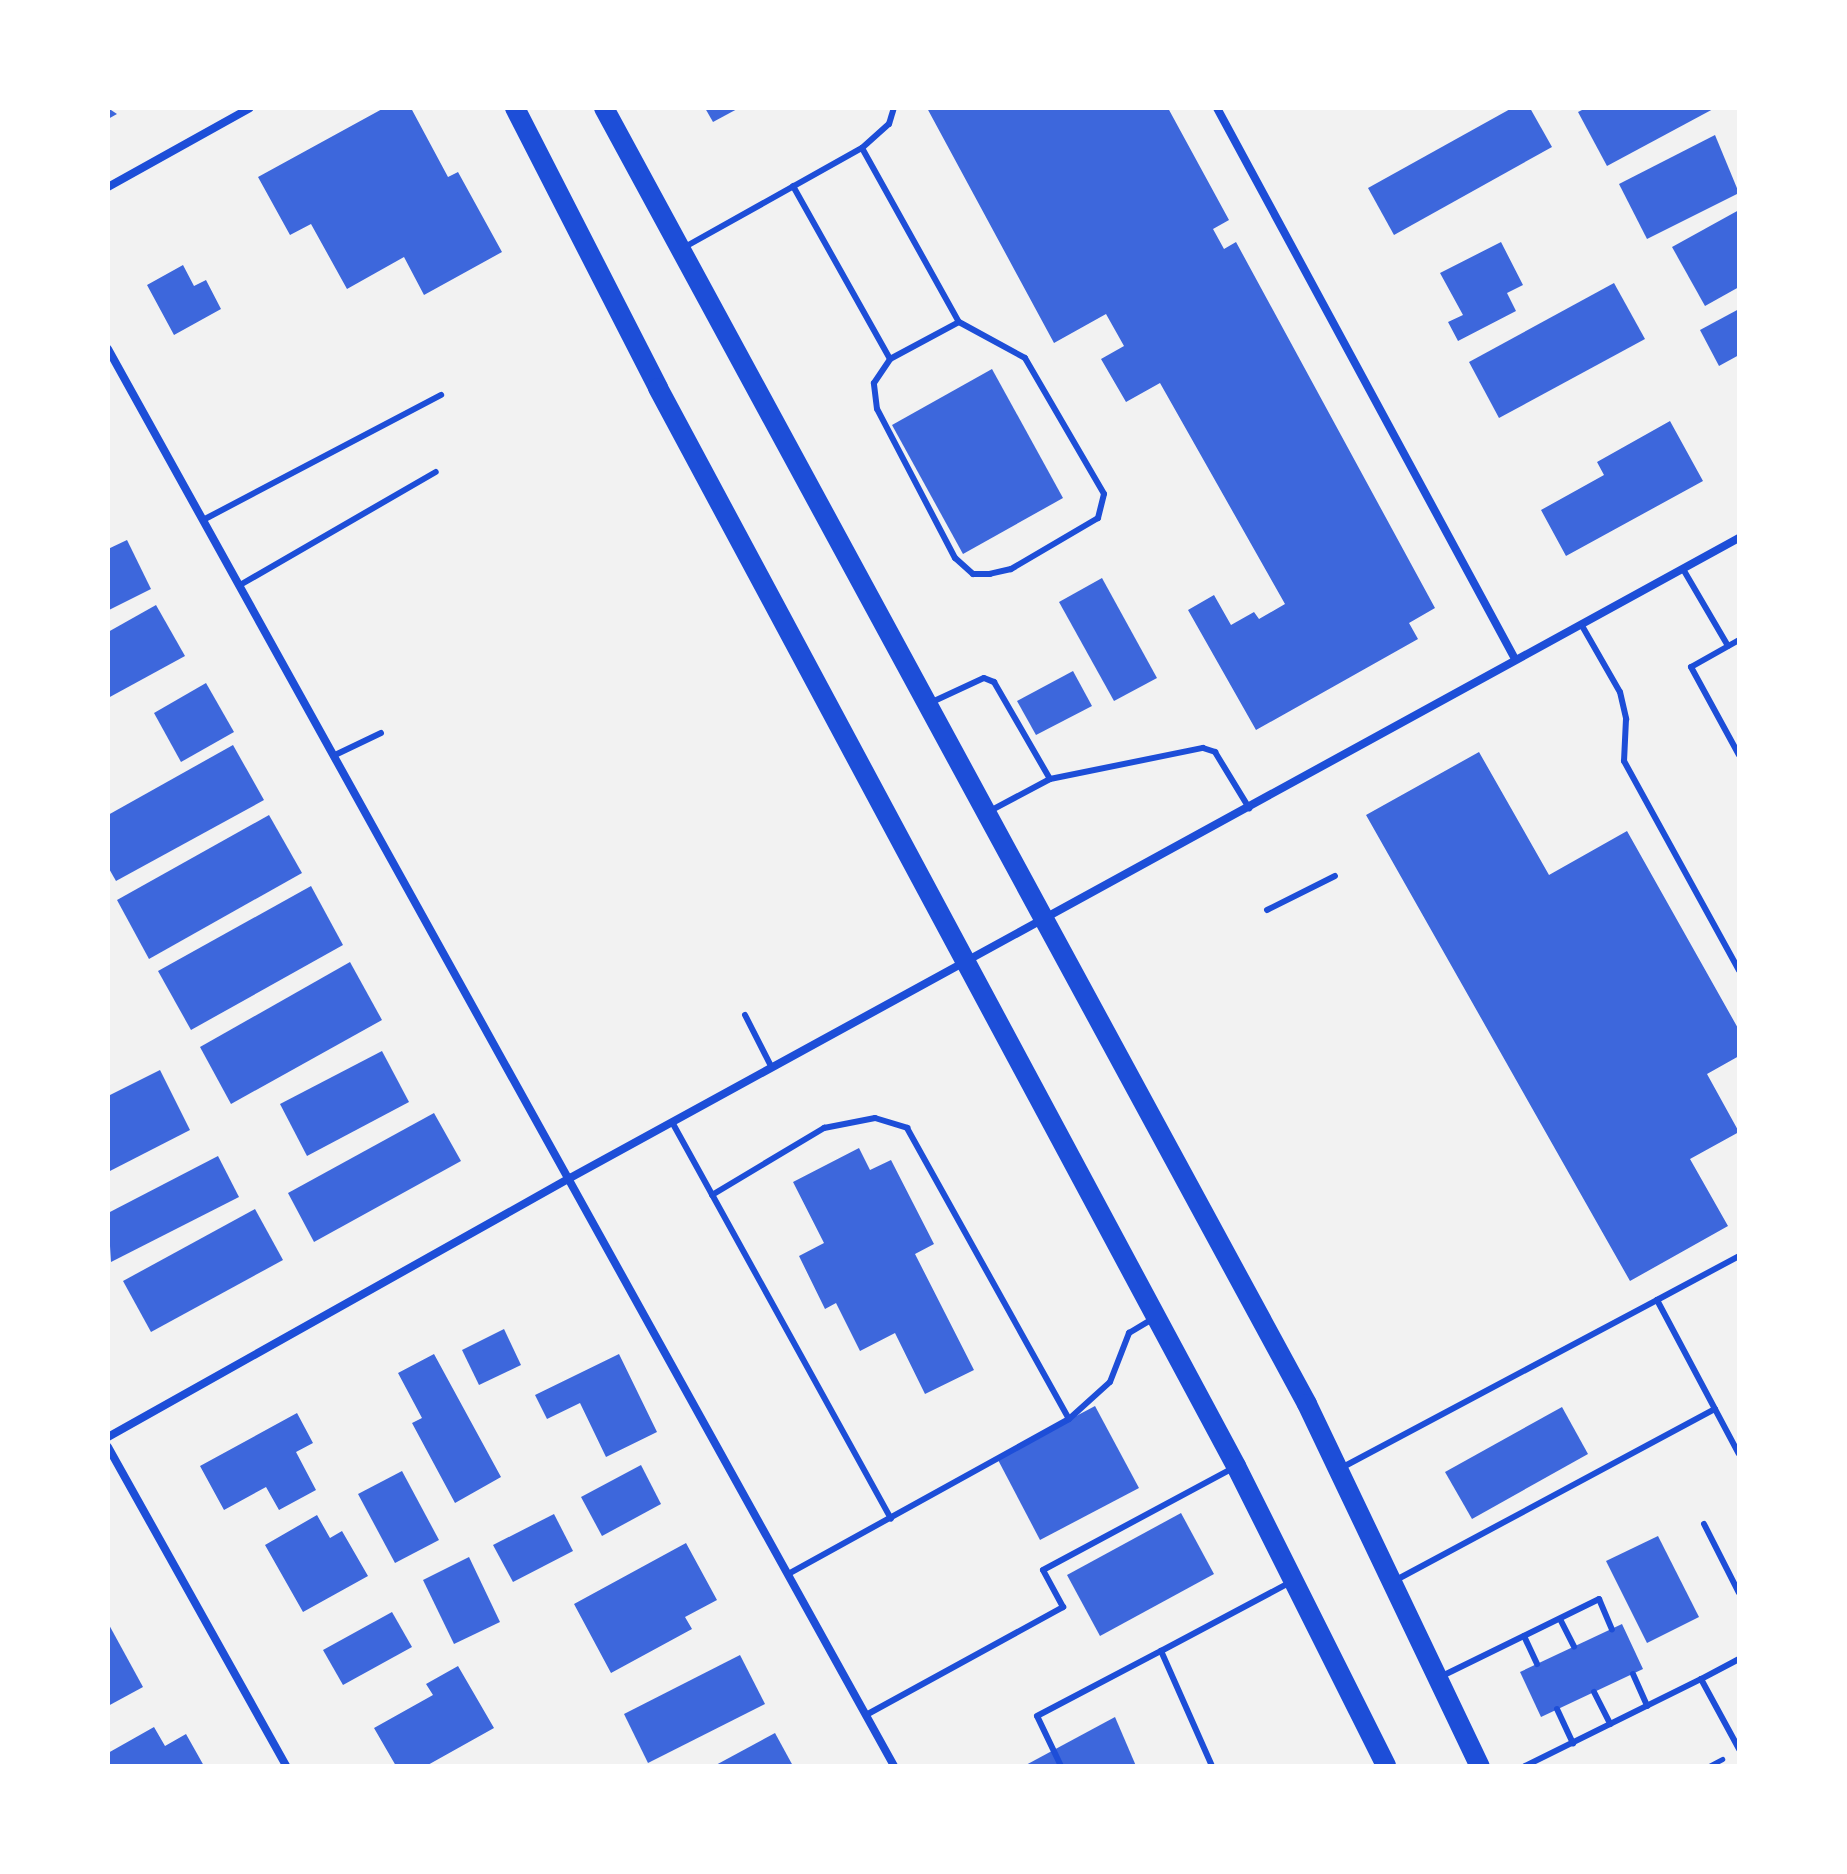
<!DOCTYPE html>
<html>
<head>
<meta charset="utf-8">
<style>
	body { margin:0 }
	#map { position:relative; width:1847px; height:1874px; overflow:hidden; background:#f2f2f2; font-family:"Fira Sans Condensed",sans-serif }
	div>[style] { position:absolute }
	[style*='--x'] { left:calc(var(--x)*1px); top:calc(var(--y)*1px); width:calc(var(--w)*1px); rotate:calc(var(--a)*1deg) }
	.building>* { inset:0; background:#3d67dc }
	.path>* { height:5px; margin:-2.5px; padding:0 2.5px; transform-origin:2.5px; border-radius:2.5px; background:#1d4ed8 }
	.service>* { height:6px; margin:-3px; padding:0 3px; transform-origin:3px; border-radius:3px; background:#1d4ed8 }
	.minor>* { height:8px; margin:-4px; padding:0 4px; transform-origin:4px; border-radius:4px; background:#1d4ed8 }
	.primary>* { height:20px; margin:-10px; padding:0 10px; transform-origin:10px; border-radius:10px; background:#1d4ed8 }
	span { translate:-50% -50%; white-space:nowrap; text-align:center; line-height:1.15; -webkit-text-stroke:6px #fff; paint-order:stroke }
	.frame { position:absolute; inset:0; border:110px solid #fff; pointer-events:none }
</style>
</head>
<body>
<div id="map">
	<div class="building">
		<div style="clip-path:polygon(108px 108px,117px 114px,108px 119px)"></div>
		<div style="clip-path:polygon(384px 108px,411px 108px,448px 177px,458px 172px,502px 252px,424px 295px,404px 257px,347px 289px,311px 224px,290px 235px,258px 177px)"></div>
		<div style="clip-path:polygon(705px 108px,739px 108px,713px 122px)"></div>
		<div style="clip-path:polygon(927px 108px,1168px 108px,1229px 220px,1213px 229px,1224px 249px,1236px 242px,1435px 608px,1409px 623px,1418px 639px,1256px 730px,1188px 610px,1214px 595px,1231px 625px,1254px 612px,1259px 619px,1285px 604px,1160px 383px,1126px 402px,1101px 359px,1124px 346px,1106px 314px,1054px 343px)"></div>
		<div style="clip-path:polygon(1512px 108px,1530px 108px,1552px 147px,1394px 235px,1368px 188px)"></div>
		<div style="clip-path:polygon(1586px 108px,1715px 108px,1607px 166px,1578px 112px)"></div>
		<div style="clip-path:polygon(1715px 135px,1739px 193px,1647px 239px,1619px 184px)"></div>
		<div style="clip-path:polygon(1739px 210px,1739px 287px,1705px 306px,1672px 247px)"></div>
		<div style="clip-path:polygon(1501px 242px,1523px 285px,1507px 293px,1516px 311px,1458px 341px,1448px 322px,1463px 315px,1440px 273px)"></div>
		<div style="clip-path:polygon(183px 265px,194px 286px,206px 280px,221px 309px,174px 335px,147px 285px)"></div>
		<div style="clip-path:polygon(1614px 283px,1645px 339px,1499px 418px,1469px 362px)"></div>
		<div style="clip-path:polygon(1739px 309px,1739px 355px,1719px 366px,1700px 330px)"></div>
		<div style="clip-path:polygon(992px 369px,1063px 498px,963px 554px,892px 425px)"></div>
		<div style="clip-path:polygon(1670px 421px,1703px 481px,1566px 556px,1541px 510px,1604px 475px,1597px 462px)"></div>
		<div style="clip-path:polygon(127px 540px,151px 589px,109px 610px,108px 549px)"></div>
		<div style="clip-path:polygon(1102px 578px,1157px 678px,1114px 701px,1059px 602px)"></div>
		<div style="clip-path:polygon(156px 605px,185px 656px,108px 698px,108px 632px)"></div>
		<div style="clip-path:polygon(1073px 671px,1092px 706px,1036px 735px,1017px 701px)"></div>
		<div style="clip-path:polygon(206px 683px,234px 732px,181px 762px,154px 713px)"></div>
		<div style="clip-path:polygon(233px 745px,264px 800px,116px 881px,108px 867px,108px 815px)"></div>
		<div style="clip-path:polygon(1479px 752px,1549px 875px,1627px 831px,1739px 1030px,1739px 1056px,1707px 1074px,1739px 1132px,1690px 1159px,1728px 1226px,1630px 1281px,1366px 815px)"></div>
		<div style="clip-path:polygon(269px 815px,302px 873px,149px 959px,117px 900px)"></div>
		<div style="clip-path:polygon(311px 886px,343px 945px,191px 1030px,158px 971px)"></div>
		<div style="clip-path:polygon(350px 962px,382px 1020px,231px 1104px,200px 1047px)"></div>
		<div style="clip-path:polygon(382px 1051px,409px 1102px,307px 1156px,280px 1104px)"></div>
		<div style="clip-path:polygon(160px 1070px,190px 1130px,108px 1172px,108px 1096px)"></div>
		<div style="clip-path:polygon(434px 1113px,461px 1161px,314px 1242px,288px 1193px)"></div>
		<div style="clip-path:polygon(859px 1148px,870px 1170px,891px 1160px,934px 1244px,915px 1254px,974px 1370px,925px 1394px,895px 1333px,860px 1351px,836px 1303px,825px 1309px,799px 1256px,824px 1243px,793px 1182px)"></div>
		<div style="clip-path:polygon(218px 1156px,239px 1197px,111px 1262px,108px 1213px)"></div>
		<div style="clip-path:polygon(255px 1209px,283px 1260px,151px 1332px,123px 1281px)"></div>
		<div style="clip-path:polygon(504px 1329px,521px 1365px,479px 1385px,462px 1350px)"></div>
		<div style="clip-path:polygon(434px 1354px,501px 1477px,455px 1503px,412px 1423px,422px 1418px,398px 1373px)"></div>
		<div style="clip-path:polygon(619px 1354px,657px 1432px,606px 1457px,580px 1403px,547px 1419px,535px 1395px)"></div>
		<div style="clip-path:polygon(1095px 1406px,1139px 1488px,1040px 1540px,997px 1458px)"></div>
		<div style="clip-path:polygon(1562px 1407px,1588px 1454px,1472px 1519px,1445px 1472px)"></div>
		<div style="clip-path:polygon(297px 1413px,313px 1443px,296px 1452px,316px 1490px,279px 1510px,266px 1487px,224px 1510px,200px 1466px)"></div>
		<div style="clip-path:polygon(641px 1465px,661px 1504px,602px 1536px,581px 1497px)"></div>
		<div style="clip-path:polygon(402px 1471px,439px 1540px,395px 1563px,358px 1494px)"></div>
		<div style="clip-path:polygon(1181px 1513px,1214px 1574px,1100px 1636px,1067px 1575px)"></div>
		<div style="clip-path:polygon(554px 1514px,573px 1551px,513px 1582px,493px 1545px)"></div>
		<div style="clip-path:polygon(317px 1515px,330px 1538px,342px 1531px,368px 1576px,303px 1612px,265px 1545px)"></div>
		<div style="clip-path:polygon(1658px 1536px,1699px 1617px,1647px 1643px,1606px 1561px)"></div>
		<div style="clip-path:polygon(686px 1543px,717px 1600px,685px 1617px,692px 1629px,611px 1673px,574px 1604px)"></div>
		<div style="clip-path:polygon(469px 1557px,500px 1622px,454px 1644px,423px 1580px)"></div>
		<div style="clip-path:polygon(392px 1612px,412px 1647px,343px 1685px,323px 1650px)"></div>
		<div style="clip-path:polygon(108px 1623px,143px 1687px,108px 1706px)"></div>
		<div style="clip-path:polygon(1622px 1624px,1643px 1669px,1541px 1717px,1520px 1672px)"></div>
		<div style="clip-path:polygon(740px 1655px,765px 1704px,648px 1763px,624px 1714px)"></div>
		<div style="clip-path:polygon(458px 1666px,494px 1728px,426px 1766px,396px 1766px,374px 1728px,433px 1695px,426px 1684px)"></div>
		<div style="clip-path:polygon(1115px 1717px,1136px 1766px,1024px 1766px)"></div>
		<div style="clip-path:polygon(154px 1727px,165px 1746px,186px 1734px,204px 1766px,108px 1766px,108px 1753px)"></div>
		<div style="clip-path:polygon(775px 1733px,793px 1766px,714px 1766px)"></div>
	</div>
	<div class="path">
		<div style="--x:1709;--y:1766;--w:15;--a:-28"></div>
	</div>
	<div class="service">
		<div style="--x:862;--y:148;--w:36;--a:-42"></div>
		<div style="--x:889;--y:124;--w:17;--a:-73"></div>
		<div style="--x:793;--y:186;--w:198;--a:60.7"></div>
		<div style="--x:683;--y:248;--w:205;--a:-29.2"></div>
		<div style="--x:862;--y:148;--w:199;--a:60.9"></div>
		<div style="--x:959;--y:322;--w:75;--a:28.6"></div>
		<div style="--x:1025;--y:358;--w:157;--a:59.8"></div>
		<div style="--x:1104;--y:494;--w:25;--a:104"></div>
		<div style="--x:1098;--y:518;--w:101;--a:149.6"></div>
		<div style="--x:1011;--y:569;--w:22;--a:167"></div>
		<div style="--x:990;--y:574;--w:17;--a:180"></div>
		<div style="--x:973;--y:574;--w:24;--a:-138"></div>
		<div style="--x:955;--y:558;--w:168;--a:-117.6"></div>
		<div style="--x:877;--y:409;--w:26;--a:-97"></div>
		<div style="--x:874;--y:383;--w:29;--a:-56"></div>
		<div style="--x:890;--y:359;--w:78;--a:-28.2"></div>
		<div style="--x:203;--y:520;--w:269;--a:-27.7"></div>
		<div style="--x:1683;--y:569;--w:89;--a:59.7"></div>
		<div style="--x:240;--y:585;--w:226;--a:-30"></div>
		<div style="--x:1581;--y:624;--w:78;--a:60.2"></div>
		<div style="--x:1620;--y:692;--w:28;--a:77"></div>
		<div style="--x:1626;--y:719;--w:42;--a:92.7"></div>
		<div style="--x:1624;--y:761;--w:239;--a:61.2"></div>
		<div style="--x:1739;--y:640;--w:55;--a:150.6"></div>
		<div style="--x:1691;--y:667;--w:100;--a:61.4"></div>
		<div style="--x:932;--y:702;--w:57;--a:-24.8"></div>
		<div style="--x:984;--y:678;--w:11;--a:22"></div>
		<div style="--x:994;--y:682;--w:112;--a:60"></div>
		<div style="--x:1050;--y:779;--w:70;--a:152"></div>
		<div style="--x:335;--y:755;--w:51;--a:-25.6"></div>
		<div style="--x:1050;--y:779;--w:156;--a:-11.5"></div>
		<div style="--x:1203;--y:748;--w:13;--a:18"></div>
		<div style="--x:1215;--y:752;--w:66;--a:58.7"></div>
		<div style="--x:1267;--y:910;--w:76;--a:-26.6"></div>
		<div style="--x:745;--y:1015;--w:59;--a:63"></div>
		<div style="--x:672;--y:1122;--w:453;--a:61.1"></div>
		<div style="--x:712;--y:1195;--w:131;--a:-30.9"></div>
		<div style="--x:824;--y:1128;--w:52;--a:-11.1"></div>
		<div style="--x:875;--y:1118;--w:34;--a:17"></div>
		<div style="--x:907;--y:1128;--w:333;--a:60.9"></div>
		<div style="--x:1069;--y:1419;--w:321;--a:151.1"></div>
		<div style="--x:1657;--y:1300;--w:93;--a:-28.2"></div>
		<div style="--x:1069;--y:1419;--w:55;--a:-42.1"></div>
		<div style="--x:1110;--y:1382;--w:53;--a:-68.8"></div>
		<div style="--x:1129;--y:1333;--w:29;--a:-31"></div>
		<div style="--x:1343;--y:1467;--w:356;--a:-28"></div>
		<div style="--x:1657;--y:1300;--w:174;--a:62"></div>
		<div style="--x:1704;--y:1524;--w:77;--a:63.1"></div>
		<div style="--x:1396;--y:1580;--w:362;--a:-28.2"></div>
		<div style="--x:1560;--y:1619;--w:31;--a:63"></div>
		<div style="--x:1524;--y:1636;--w:31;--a:65"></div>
		<div style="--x:1739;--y:1659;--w:43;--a:152.2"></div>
		<div style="--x:1701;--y:1679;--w:80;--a:61.5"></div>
		<div style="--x:1633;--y:1674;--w:35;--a:66"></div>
		<div style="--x:1442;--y:1676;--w:175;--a:-26.1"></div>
		<div style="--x:1599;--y:1599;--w:33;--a:67"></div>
		<div style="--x:1594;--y:1692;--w:36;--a:63"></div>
		<div style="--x:1557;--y:1709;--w:38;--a:65"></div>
		<div style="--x:866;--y:1715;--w:225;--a:-28.7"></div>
		<div style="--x:1063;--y:1607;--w:42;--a:-118.4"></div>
		<div style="--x:1043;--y:1570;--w:216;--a:-28.2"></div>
		<div style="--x:1061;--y:1766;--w:55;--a:-115.6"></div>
		<div style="--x:1037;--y:1716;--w:140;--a:-27.7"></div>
		<div style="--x:1212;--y:1766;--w:126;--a:-113.9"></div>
		<div style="--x:1161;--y:1651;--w:145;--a:-28"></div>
		<div style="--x:1525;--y:1766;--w:196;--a:-26.3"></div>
	</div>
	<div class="minor">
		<div style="--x:1217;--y:108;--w:626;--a:61.59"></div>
		<div style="--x:108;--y:187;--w:162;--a:-29.1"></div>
		<div style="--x:108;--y:349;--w:1620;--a:60.98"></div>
		<div style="--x:108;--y:1437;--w:530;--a:-29.28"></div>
		<div style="--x:570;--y:1178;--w:1333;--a:-28.7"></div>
		<div style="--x:108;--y:1447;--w:365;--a:60.8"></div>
	</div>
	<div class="primary">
		<div style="--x:515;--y:108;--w:314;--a:62.9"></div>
		<div style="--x:658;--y:388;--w:1223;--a:61.8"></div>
		<div style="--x:1236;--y:1466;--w:335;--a:63.4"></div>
		<div style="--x:604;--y:108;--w:1474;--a:61.52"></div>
		<div style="--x:1307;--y:1404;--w:401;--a:64.5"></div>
	</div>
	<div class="frame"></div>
</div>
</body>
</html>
